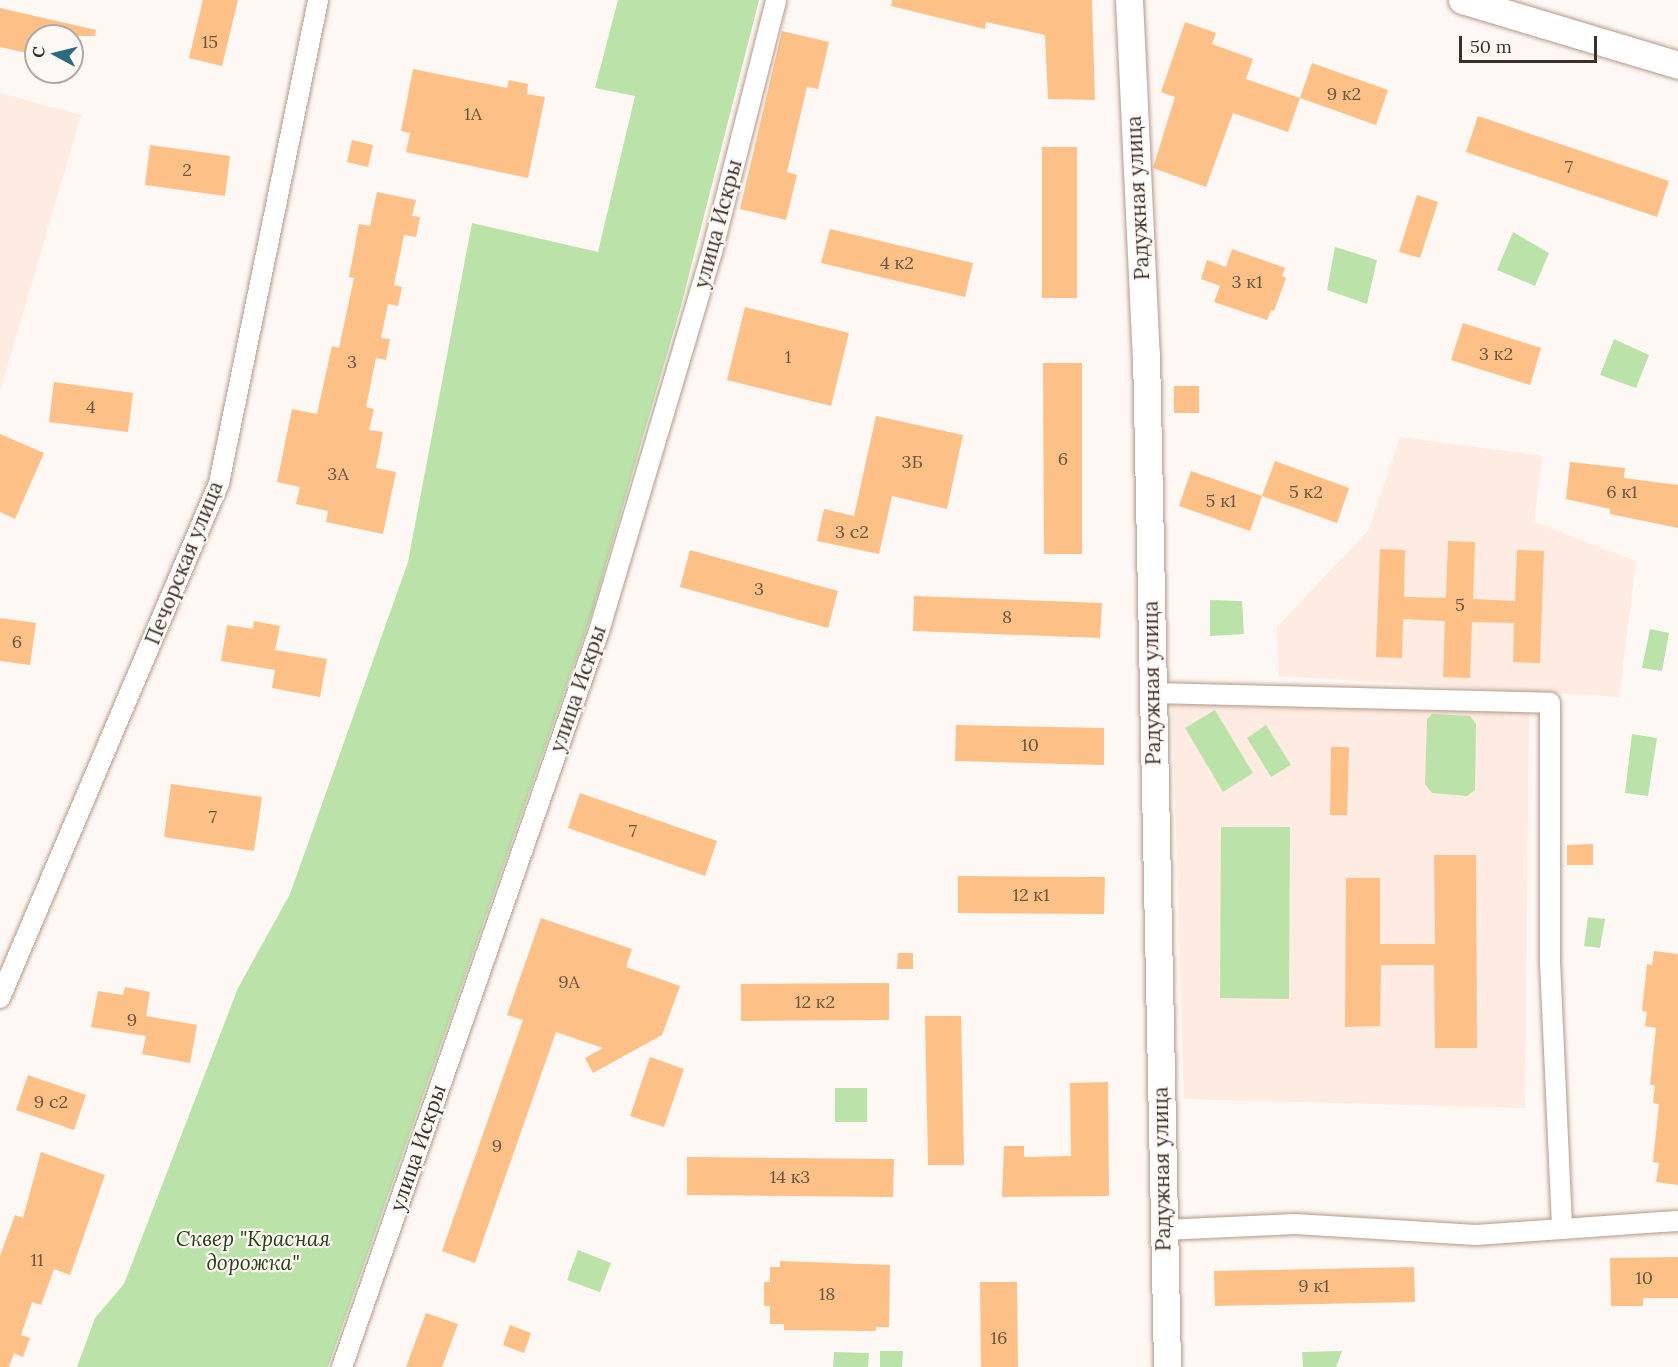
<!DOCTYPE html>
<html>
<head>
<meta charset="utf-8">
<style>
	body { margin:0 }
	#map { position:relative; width:1678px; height:1367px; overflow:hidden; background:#fef8f4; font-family:Lora,serif }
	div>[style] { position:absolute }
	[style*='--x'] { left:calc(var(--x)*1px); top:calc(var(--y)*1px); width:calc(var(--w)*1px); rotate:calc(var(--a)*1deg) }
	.education>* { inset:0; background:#feebe1 }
	.green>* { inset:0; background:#bbe3a9 }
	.building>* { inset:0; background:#fdc086 }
	.roads { filter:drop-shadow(0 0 2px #b59988) drop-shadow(0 0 2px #b59988) }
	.street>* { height:20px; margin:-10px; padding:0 10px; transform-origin:10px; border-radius:10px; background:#fff }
	.secondary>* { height:27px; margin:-13.5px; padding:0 13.5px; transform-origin:13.5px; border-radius:13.5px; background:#fff }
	span { translate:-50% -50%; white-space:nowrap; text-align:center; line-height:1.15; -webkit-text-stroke:4.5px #fef8f4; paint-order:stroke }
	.number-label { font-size:18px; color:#6c5541 }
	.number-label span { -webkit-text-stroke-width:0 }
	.street-label { font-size:21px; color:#3c312a }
	.park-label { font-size:21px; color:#234113; font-style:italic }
	.north { position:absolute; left:24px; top:24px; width:60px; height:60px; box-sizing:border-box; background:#fef8f4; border:2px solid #b0a8a3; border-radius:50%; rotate:277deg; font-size:16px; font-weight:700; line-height:24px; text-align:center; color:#3c312a }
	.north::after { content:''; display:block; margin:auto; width:21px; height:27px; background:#2a6b7e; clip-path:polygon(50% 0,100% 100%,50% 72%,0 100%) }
	.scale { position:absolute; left:1459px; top:36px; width:138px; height:27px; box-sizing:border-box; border:3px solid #3c312a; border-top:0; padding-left:8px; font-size:18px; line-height:21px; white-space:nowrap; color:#3c312a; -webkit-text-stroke:4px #fef8f4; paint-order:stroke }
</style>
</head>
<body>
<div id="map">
	<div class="education">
		<div style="clip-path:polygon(0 93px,81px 115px,0 392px)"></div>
		<div style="clip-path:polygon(1400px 437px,1542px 456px,1534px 522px,1636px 561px,1619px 697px,1279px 676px,1277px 627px,1368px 531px)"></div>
		<div style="clip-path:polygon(1172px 701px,1529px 712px,1525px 1108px,1184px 1099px)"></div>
	</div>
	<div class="green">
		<div style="clip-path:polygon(618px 0,759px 0,681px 306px,591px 616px,328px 1367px,77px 1367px,95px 1318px,124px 1284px,238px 988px,290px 894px,408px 562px,472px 223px,598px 252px,635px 96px,595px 88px)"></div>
		<div style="clip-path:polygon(1513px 232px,1549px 253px,1535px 286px,1497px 270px)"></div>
		<div style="clip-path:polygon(1335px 247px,1377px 260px,1367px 304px,1327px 290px)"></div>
		<div style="clip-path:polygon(1614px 339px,1649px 355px,1636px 388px,1600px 375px)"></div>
		<div style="clip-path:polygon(1210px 600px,1242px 601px,1244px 634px,1210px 636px)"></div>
		<div style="clip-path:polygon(1650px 629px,1669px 633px,1662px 671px,1642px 668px)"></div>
		<div style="clip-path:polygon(1215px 710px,1253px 773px,1223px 792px,1185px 728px)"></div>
		<div style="clip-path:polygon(1432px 714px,1470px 716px,1476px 724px,1475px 790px,1467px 796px,1432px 793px,1425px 784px,1427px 719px)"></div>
		<div style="clip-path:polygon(1266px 725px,1291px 765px,1271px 777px,1247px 738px)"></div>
		<div style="clip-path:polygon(1632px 734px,1657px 738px,1648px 796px,1625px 793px)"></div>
		<div style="clip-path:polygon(1221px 827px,1290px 827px,1289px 999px,1220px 998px)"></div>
		<div style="clip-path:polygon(1588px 917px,1605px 919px,1600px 948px,1584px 946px)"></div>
		<div style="clip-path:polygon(835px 1088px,867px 1088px,867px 1122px,835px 1122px)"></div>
		<div style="clip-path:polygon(578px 1250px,611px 1263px,600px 1292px,567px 1280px)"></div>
		<div style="clip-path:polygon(880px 1351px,903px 1351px,902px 1367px,880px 1367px)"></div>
		<div style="clip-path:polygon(1342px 1351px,1336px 1367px,1303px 1367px,1302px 1352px)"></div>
		<div style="clip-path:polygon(834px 1352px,869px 1353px,868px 1367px,833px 1367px)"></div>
	</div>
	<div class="building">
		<div style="clip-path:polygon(203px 0,238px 0,222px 66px,189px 58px)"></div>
		<div style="clip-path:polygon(892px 0,1092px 0,1095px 100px,1048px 99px,1045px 35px,986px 22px,985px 29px,891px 6px)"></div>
		<div style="clip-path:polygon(0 8px,96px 30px,95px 36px,36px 36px,36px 55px,0 47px)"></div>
		<div style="clip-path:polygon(1185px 22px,1216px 33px,1212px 44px,1253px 59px,1246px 79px,1300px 98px,1288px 132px,1233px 113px,1206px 187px,1153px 168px,1175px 97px,1161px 92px)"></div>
		<div style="clip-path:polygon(782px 31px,829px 42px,818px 89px,807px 87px,787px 172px,797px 175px,786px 220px,740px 209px)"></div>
		<div style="clip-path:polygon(1312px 63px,1388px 90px,1376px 125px,1300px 98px)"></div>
		<div style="clip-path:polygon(413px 69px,507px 88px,509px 80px,528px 84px,527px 94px,545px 97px,528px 178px,406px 152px,410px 133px,401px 131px)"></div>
		<div style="clip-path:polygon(1478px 116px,1669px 181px,1657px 217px,1466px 152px)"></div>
		<div style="clip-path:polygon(352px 140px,373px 145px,368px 167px,347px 162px)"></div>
		<div style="clip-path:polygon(150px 145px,230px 156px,225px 196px,145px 185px)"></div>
		<div style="clip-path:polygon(1042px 147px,1077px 147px,1077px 298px,1042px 298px)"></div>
		<div style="clip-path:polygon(377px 192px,416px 200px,412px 216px,420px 217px,416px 237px,404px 235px,394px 285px,402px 287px,398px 306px,388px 304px,381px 338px,390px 339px,386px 360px,376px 358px,366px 407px,374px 409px,369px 430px,383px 432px,376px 468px,396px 472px,383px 534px,326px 522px,328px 511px,296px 504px,300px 487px,277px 482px,292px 409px,317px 414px,332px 346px,339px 348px,354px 278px,349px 277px,359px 224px,370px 226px)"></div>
		<div style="clip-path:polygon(1417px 195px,1438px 202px,1420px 258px,1399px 252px)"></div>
		<div style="clip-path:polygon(830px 229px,973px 263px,965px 297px,821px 263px)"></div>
		<div style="clip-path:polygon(1232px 249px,1285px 268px,1282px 276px,1286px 278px,1274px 311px,1271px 310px,1267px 320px,1214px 302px,1220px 286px,1201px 279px,1207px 260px,1226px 267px)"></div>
		<div style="clip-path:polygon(745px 307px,849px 333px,831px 406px,727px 380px)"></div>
		<div style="clip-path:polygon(1463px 323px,1541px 348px,1530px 385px,1451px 360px)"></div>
		<div style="clip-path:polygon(1043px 363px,1082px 363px,1082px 554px,1044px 554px)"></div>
		<div style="clip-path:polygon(54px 382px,133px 393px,128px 432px,49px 422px)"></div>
		<div style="clip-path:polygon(1174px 386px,1199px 386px,1199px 413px,1174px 413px)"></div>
		<div style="clip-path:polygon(876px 416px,963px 435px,947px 509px,892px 496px,879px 554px,817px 541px,824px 509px,854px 516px)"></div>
		<div style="clip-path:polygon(0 434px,44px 453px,15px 519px,0 512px)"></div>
		<div style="clip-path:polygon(1275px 461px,1349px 488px,1337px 523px,1262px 496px)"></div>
		<div style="clip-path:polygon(1570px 462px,1625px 468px,1624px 478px,1678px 485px,1678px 528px,1610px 514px,1610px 509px,1566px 499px)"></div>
		<div style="clip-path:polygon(1191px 471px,1262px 496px,1250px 531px,1179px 506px)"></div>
		<div style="clip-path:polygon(1448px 541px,1475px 542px,1473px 599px,1515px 601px,1517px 550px,1544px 551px,1540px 663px,1513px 662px,1514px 623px,1472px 622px,1470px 678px,1443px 677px,1445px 621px,1403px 619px,1402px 658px,1376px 657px,1380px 549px,1405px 550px,1404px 597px,1446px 598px)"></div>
		<div style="clip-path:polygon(690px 550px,838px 591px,828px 628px,680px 587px)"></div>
		<div style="clip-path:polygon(914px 596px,1102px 603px,1100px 638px,913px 631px)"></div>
		<div style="clip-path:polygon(0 618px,36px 623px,30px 665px,0 661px)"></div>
		<div style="clip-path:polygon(254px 621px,280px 626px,275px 650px,327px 659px,320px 697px,272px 688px,275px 670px,221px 661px,227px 625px,253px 629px)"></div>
		<div style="clip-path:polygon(956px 725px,1104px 728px,1104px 765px,955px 761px)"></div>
		<div style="clip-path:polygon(1331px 747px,1349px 747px,1347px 815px,1330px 815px)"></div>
		<div style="clip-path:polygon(171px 784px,262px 797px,254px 851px,164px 837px)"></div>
		<div style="clip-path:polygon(580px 793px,717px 841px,705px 876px,568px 828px)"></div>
		<div style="clip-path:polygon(1593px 844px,1593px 865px,1567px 865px,1567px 845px)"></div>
		<div style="clip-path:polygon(1434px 855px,1476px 855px,1477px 1048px,1435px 1048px,1434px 965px,1381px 965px,1380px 1026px,1345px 1027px,1346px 878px,1380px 878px,1380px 944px,1435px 944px)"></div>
		<div style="clip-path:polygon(958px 876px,1105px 877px,1104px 914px,958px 913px)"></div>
		<div style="clip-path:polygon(541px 918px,632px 949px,626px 967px,680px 986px,662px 1035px,593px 1073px,585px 1058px,603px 1048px,556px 1032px,475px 1263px,442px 1251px,523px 1020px,507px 1015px)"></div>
		<div style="clip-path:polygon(1654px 951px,1678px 954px,1678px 1185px,1656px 1182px,1659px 1163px,1653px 1162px,1659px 1104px,1653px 1103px,1655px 1085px,1650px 1085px,1656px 1028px,1645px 1026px,1647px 1012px,1642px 1011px,1647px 964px,1652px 965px)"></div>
		<div style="clip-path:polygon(898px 953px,913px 953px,913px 969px,897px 969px)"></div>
		<div style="clip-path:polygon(889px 983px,889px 1020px,741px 1021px,741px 984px)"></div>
		<div style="clip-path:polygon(125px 987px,150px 992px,146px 1016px,197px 1025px,190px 1063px,142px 1054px,146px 1036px,91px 1027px,98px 991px,123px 995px)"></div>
		<div style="clip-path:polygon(925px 1016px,961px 1016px,964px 1165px,928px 1165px)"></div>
		<div style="clip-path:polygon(650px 1057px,684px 1069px,664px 1127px,630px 1116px)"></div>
		<div style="clip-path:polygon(28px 1075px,86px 1095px,74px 1130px,16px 1110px)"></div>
		<div style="clip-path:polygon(1108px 1082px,1109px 1196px,1002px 1197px,1004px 1146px,1024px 1146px,1024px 1157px,1071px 1156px,1070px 1083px)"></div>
		<div style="clip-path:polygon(41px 1152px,105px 1175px,70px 1275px,54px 1269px,41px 1305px,32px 1302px,21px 1335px,30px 1338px,23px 1357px,14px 1353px,9px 1367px,0 1367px,0 1256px,15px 1215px,23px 1218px)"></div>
		<div style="clip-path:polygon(687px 1157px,894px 1159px,893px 1197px,687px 1195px)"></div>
		<div style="clip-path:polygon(1678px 1257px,1678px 1298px,1643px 1298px,1643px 1306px,1611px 1306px,1610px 1258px)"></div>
		<div style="clip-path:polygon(780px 1261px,890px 1265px,889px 1327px,876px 1327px,876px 1331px,784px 1330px,784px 1324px,770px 1324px,770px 1306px,764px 1306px,764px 1282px,770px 1282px,770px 1267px,780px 1267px)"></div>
		<div style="clip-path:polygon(1414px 1267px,1415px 1302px,1215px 1306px,1214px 1271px)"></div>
		<div style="clip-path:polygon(980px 1282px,1017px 1282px,1018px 1367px,981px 1367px)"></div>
		<div style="clip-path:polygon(426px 1313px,458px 1324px,442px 1367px,406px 1367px)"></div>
		<div style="clip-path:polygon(510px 1325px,531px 1333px,524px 1353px,503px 1345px)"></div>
	</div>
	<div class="roads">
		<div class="street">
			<div style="--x:1153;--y:693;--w:397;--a:1.4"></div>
			<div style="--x:1550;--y:703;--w:259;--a:90"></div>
			<div style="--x:1550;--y:962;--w:267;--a:87.4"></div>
			<div style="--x:0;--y:998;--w:560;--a:-66.96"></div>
			<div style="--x:219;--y:483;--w:493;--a:-78.4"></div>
			<div style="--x:1164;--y:1230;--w:131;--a:-2.6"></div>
			<div style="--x:1295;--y:1224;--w:181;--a:3.5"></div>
			<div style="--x:1476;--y:1235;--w:202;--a:-4"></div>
			<div style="--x:342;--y:1367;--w:780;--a:-70.75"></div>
			<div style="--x:599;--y:631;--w:395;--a:-73.4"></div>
			<div style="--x:712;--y:252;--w:260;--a:-75.7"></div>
		</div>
		<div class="secondary">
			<div style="--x:1129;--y:0;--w:354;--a:87.3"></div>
			<div style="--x:1146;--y:354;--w:1013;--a:88.81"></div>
			<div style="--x:1462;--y:0;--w:226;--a:16.7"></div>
		</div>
	</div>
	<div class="number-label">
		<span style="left:210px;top:42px">15</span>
		<span style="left:1344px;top:94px">9 к2</span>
		<span style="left:473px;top:114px">1A</span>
		<span style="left:1569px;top:167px">7</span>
		<span style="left:187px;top:170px">2</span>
		<span style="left:897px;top:263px">4 к2</span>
		<span style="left:1247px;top:282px">3 к1</span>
		<span style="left:1496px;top:354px">3 к2</span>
		<span style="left:788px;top:357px">1</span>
		<span style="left:352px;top:362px">3</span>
		<span style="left:91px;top:407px">4</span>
		<span style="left:1063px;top:459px">6</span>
		<span style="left:912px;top:462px">3Б</span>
		<span style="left:338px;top:474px">3А</span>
		<span style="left:1306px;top:492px">5 к2</span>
		<span style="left:1622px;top:492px">6 к1</span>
		<span style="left:1221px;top:501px">5 к1</span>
		<span style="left:852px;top:532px">3 с2</span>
		<span style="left:759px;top:589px">3</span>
		<span style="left:1460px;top:605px">5</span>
		<span style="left:1007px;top:617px">8</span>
		<span style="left:17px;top:642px">6</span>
		<span style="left:1030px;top:745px">10</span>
		<span style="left:213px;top:817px">7</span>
		<span style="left:633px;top:831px">7</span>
		<span style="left:1031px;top:895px">12 к1</span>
		<span style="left:569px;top:982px">9А</span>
		<span style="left:815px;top:1002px">12 к2</span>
		<span style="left:132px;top:1020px">9</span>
		<span style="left:51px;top:1102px">9 с2</span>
		<span style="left:497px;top:1146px">9</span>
		<span style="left:790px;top:1177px">14 к3</span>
		<span style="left:37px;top:1260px">11</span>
		<span style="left:1644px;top:1278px">10</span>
		<span style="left:1314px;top:1286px">9 к1</span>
		<span style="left:827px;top:1294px">18</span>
		<span style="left:999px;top:1338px">16</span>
	</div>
	<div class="street-label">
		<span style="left:1138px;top:198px;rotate:-93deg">Радужная улица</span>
		<span style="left:718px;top:224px;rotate:-75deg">улица Искры</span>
		<span style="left:184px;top:563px;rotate:-68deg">Печорская улица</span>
		<span style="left:1152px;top:683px;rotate:-91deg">Радужная улица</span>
		<span style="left:578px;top:689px;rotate:-71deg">улица Искры</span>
		<span style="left:418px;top:1148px;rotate:-71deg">улица Искры</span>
		<span style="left:1162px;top:1169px;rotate:-91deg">Радужная улица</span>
	</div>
	<div class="park-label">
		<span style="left:253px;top:1251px">Сквер "Красная<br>дорожка"</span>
	</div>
	<div class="north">С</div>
	<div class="scale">50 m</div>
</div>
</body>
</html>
